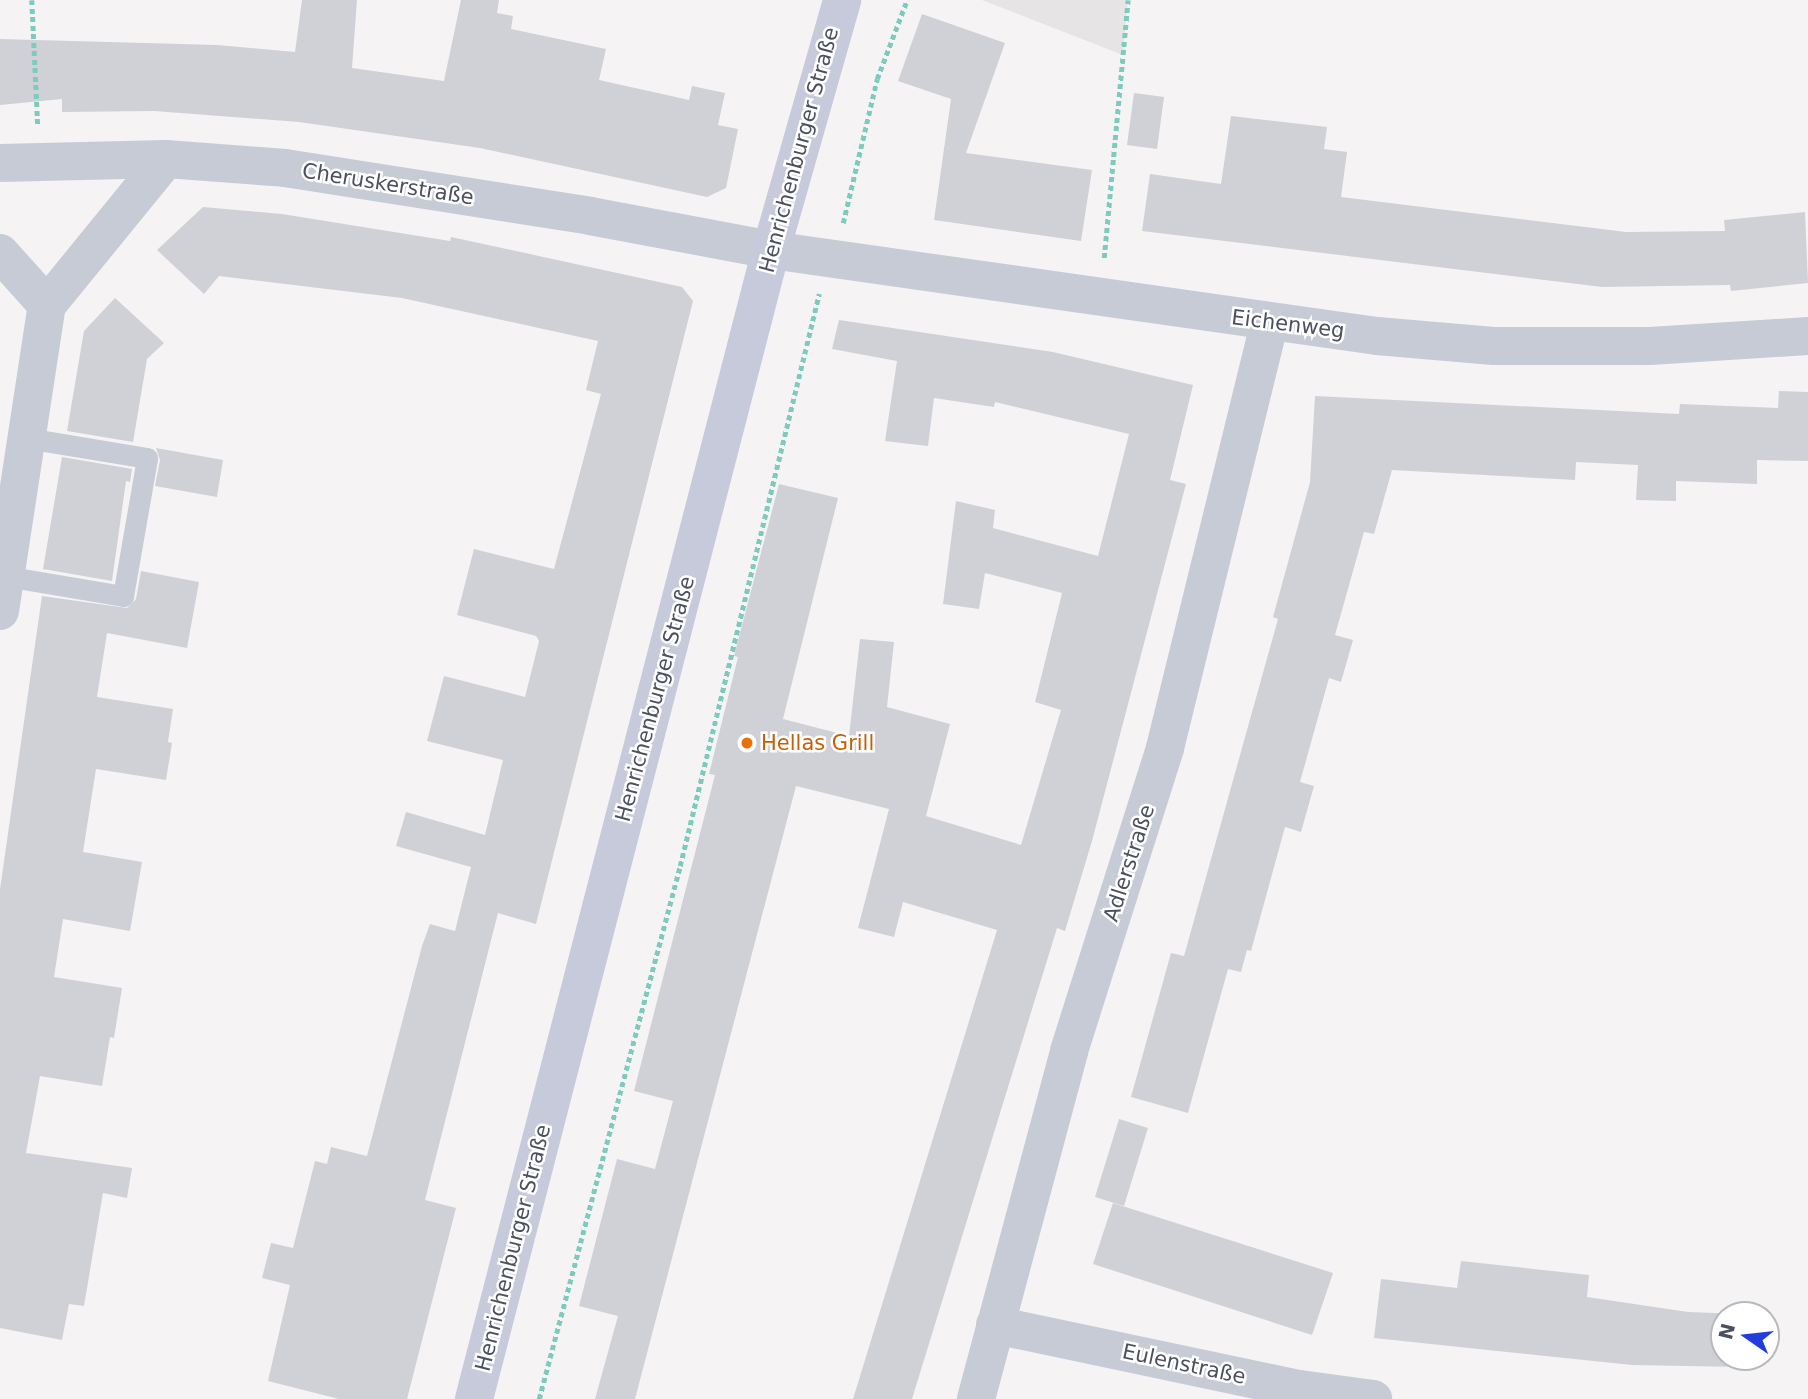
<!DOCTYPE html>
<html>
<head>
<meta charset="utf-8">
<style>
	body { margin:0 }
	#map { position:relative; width:1808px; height:1399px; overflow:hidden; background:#f5f3f3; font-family:"DejaVu Sans",sans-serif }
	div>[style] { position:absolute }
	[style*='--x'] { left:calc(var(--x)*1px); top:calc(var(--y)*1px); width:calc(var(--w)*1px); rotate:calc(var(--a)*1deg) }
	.education>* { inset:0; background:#e6e4e5 }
	.building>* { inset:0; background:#d0d1d7 }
	.path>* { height:4.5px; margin-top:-2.25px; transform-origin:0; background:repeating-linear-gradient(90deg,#7ecbbe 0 5px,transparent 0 8.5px) }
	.lane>* { height:21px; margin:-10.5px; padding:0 10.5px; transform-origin:10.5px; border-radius:10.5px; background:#c7cbd6 }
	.street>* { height:38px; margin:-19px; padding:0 19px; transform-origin:19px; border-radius:19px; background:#c7cbd6 }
	.secondary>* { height:38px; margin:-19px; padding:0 19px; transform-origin:19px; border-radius:19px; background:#c7cada }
	.dots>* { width:19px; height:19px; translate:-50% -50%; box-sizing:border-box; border:4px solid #fff; border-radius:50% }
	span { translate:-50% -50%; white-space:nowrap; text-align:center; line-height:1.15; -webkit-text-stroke:5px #fff; paint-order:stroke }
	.street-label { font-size:21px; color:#4b4f60 }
	.food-label { font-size:21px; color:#c56008 }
	.left { translate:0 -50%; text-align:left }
	.north { position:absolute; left:1710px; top:1301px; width:70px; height:70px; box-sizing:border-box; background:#fff; border:2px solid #b7b9bf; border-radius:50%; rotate:284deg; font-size:19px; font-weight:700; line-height:28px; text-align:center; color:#4b4f60 }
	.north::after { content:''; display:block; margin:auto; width:24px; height:32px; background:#243bdd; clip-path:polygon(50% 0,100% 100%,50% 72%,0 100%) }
</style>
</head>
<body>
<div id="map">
	<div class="education">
		<div style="clip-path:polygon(982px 0,1128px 0,1123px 55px)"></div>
	</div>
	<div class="building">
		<div style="clip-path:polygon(302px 0,357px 0,352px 68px,444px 81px,461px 0,499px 0,497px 13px,513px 16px,511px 29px,606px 49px,599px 80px,689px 100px,692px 86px,725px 93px,718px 125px,738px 129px,726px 188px,707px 197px,480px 148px,299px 122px,154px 111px,62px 112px,62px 99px,0 105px,0 39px,217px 45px,295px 52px)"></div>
		<div style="clip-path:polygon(922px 14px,1005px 43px,966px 153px,1092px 170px,1081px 241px,934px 220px,951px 99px,898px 81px)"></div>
		<div style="clip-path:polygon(1134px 93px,1164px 97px,1157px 149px,1127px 145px)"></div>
		<div style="clip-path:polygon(1231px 116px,1327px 127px,1324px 149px,1347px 152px,1341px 197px,1626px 232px,1725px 231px,1724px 220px,1805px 212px,1808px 283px,1731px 291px,1730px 285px,1602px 287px,1142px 231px,1150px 174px,1221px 184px)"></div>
		<div style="clip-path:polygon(203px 207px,282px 214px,450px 241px,451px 237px,682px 287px,693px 301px,536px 924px,498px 913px,425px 1200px,456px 1208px,407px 1399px,339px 1399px,268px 1381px,290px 1285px,262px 1278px,271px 1243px,293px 1248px,315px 1161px,327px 1164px,331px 1147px,367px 1156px,422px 946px,430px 924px,455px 931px,471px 867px,396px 846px,406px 812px,485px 835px,503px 760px,427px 741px,444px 676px,525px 697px,539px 641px,536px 636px,457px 615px,474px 549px,554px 569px,601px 394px,586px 390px,598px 341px,402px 298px,219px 276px,204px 294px,157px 250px)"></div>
		<div style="clip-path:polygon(115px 298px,164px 343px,147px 359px,133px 442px,67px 431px,84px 331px)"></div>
		<div style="clip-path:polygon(839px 320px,1053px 352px,1193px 385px,1170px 480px,1186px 484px,1092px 841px,1065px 931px,1057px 928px,912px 1399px,853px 1399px,997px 930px,903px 902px,894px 937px,858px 928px,889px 809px,796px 786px,635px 1399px,595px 1399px,618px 1316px,579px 1306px,617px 1159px,655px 1169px,673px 1101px,634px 1091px,715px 775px,709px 774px,738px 657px,734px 656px,779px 484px,838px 498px,783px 719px,849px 736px,860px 639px,894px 642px,887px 707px,950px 724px,926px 816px,1021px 845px,1061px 710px,1035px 702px,1062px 593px,985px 573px,979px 609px,943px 604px,956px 501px,995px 510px,993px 528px,1098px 556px,1129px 434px,995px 402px,994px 407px,934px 398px,928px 446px,885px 441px,897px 361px,832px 349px)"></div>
		<div style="clip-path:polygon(1779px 391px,1808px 392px,1808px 461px,1757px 460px,1757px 484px,1676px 481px,1676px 501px,1636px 500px,1638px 465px,1576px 462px,1575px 480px,1392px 470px,1374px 534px,1364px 532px,1335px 635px,1353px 640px,1341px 682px,1329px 678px,1300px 782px,1314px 786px,1301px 832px,1285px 827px,1251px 951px,1247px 950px,1241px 972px,1228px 969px,1188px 1113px,1131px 1097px,1171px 953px,1184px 956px,1278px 619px,1273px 617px,1310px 482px,1315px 396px,1679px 414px,1680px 404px,1778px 408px)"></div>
		<div style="clip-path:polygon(156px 448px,223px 460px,217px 497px,155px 486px,160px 460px)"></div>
		<div style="clip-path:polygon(62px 457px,132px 469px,130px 482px,126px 481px,112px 581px,43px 569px)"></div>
		<div style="clip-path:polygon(141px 571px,199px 582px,187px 648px,107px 633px,97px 697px,173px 709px,168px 742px,172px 743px,166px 780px,96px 769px,83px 852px,142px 862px,130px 931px,63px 919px,54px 977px,122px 988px,114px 1038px,110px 1037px,102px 1086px,40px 1076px,26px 1153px,132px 1168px,127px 1198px,103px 1193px,84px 1306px,69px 1304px,62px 1340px,0 1328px,0 889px,42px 596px,127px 608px,136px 599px)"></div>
		<div style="clip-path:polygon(1119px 1119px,1148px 1128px,1124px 1206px,1095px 1197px)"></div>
		<div style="clip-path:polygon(1113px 1203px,1333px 1273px,1312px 1335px,1093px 1264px)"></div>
		<div style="clip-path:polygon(1461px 1261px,1589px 1275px,1587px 1297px,1688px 1312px,1741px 1314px,1724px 1315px,1724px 1357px,1740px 1357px,1740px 1367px,1632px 1365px,1374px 1338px,1381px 1279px,1457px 1288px)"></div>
	</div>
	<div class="path">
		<div style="--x:32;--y:0;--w:125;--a:87.3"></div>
		<div style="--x:843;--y:223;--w:148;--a:-76.7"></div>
		<div style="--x:877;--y:79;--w:85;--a:-69.2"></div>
		<div style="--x:1104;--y:258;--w:259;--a:-84.7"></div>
		<div style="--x:539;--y:1399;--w:551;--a:-75.18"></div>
		<div style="--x:680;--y:866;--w:589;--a:-76.34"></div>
	</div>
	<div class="lane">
		<div style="--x:5;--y:576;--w:120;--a:9.6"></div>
		<div style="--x:123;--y:596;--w:140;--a:-80.1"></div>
		<div style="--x:147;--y:458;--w:123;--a:-170.6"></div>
	</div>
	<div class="street">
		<div style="--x:0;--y:163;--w:166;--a:-1.4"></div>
		<div style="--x:166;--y:159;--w:119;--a:4.3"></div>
		<div style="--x:285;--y:168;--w:309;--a:8.9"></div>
		<div style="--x:590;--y:216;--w:184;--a:10.6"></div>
		<div style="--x:771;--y:250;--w:612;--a:8.08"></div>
		<div style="--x:1377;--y:336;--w:117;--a:4.9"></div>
		<div style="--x:1494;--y:346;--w:156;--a:0"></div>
		<div style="--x:1650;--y:346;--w:158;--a:-3.6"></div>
		<div style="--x:0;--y:253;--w:70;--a:47.9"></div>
		<div style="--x:0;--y:611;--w:310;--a:-81.3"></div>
		<div style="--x:47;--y:305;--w:188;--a:-50.8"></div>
		<div style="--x:995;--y:1325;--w:312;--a:11.9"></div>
		<div style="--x:1300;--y:1389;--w:74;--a:7.8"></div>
		<div style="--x:976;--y:1399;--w:360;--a:-75"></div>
		<div style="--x:1069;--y:1051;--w:318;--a:-72.4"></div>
		<div style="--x:1165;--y:748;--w:438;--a:-76.2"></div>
	</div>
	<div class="secondary">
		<div style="--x:474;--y:1399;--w:1187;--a:-75.51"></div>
		<div style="--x:771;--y:250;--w:260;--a:-74.1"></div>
	</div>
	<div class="dots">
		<div style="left:747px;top:743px;background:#e8710a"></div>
	</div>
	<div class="street-label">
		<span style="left:799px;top:150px;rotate:-75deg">Henrichenburger Straße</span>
		<span style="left:388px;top:184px;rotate:9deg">Cheruskerstraße</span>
		<span style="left:1288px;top:324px;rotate:7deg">Eichenweg</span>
		<span style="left:655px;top:699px;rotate:-75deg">Henrichenburger Straße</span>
		<span style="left:1129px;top:863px;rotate:-72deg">Adlerstraße</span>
		<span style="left:513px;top:1248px;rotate:-76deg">Henrichenburger Straße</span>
		<span style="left:1184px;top:1364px;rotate:12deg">Eulenstraße</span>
	</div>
	<div class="food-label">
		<span class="left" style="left:761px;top:743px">Hellas Grill</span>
	</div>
	<div class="north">N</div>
</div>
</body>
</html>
